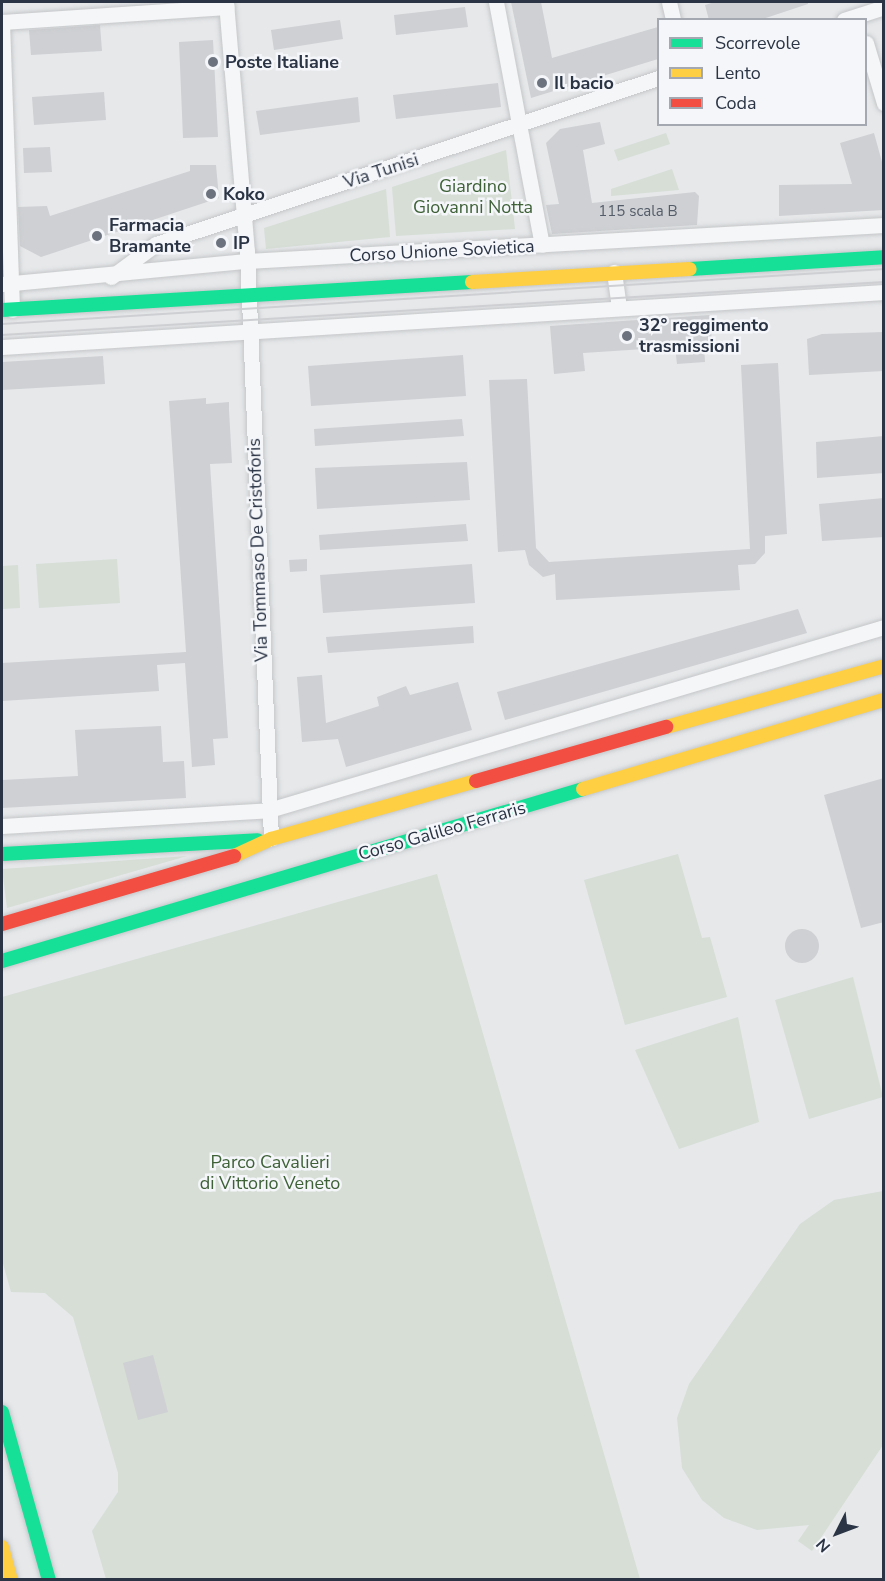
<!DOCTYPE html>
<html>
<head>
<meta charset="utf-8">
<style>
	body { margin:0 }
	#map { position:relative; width:885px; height:1581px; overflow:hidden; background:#e6e8ea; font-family:"Nunito Sans",sans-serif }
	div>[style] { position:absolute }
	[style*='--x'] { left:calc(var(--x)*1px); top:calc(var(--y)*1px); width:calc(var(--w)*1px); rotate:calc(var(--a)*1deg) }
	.green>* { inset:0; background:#d6ded6 }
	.building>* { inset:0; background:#ced0d3 }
	.round { border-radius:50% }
	.roads { filter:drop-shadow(0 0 2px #c4c6c8) drop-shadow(0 0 2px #c4c6c8) }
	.street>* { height:15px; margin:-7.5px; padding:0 7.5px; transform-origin:7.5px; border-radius:7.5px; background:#f5f6f7 }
	.fast>* { height:14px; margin:-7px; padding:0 7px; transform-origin:7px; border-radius:7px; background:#16e098 }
	.slow>* { height:14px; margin:-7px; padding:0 7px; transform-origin:7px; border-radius:7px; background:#ffcf43 }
	.jam>* { height:14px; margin:-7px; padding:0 7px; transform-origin:7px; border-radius:7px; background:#f24e42 }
	.tram>* { height:1.5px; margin:-0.75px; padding:0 0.75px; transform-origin:0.75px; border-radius:0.75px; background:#cecfd2 }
	.dots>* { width:16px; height:16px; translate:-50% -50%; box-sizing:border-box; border:3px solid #f4f6f9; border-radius:50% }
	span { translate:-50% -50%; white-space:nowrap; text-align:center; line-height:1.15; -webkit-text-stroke:5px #f4f6f9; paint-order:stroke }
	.number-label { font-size:15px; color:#545c69 }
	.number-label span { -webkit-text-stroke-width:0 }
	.poi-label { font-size:18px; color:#2b3445; font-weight:700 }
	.left { translate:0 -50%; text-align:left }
	.street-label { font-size:18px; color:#2b3445 }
	.park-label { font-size:18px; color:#3f6138 }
	.frame { position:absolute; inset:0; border:3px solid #2b3445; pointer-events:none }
	.legend { position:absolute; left:657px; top:18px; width:210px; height:108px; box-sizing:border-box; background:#f4f6f9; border:2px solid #a4a8b1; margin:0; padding:8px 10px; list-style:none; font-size:18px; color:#2b3445 }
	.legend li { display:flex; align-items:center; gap:12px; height:30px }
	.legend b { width:30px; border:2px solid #a4a8b1 }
	.north { position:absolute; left:807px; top:1503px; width:60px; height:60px; -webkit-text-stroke:4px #f4f6f9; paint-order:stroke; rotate:228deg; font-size:16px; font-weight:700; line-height:24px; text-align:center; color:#2b3445 }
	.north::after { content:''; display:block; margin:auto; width:21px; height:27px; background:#2b3445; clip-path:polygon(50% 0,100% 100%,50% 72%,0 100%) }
</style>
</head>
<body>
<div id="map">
	<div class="green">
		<div style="clip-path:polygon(666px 133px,670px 144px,618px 161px,614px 150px)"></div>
		<div style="clip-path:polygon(506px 150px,515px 229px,396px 236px,392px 187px)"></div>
		<div style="clip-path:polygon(672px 169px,679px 190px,611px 196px,611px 189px)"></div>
		<div style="clip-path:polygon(386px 189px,390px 237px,266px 249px,264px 228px)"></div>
		<div style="clip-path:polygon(117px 559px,120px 603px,39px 608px,36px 564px)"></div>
		<div style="clip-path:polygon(18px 565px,20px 608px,2px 609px,2px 566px)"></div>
		<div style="clip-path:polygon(678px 854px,702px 938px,710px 937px,727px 997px,625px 1025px,584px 880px)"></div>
		<div style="clip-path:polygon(187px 856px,7px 908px,2px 869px)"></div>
		<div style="clip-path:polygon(437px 874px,640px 1579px,106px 1579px,92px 1531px,118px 1492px,118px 1473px,73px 1317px,45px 1293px,11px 1292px,2px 1260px,2px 997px)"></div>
		<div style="clip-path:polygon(853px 977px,883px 1097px,809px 1119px,775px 1000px)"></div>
		<div style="clip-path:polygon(738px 1017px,759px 1122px,679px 1149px,635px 1050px)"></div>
		<div style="clip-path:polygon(883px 1191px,883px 1445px,812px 1551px,798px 1541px,809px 1525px,757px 1530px,724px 1518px,702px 1500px,682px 1468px,677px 1418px,689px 1384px,800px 1224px,834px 1200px)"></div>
	</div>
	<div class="building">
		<div style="clip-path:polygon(511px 2px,541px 2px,552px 58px,658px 27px,658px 59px,531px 98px)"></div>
		<div style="clip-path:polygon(715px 2px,808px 2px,808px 4px,760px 20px,709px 20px,705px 5px)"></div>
		<div style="clip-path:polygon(465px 7px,468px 27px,396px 35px,394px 15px)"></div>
		<div style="clip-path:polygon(340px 20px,343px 39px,274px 50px,271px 30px)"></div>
		<div style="clip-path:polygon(100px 25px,102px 51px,31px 55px,29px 30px)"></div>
		<div style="clip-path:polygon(213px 40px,218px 137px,183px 138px,179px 42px)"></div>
		<div style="clip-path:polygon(498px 83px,501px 107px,396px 119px,393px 95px)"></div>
		<div style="clip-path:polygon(104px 92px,106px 120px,34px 125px,32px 97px)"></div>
		<div style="clip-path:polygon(358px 97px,360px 122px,260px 135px,256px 111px)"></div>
		<div style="clip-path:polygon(600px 122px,605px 144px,583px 150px,592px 203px,695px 192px,699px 196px,697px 225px,552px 234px,546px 205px,559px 204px,546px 143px,560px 129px)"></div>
		<div style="clip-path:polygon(874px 133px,882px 162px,884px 210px,779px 216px,779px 185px,852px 184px,840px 143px)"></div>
		<div style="clip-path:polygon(50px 147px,52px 172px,24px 173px,23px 148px)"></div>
		<div style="clip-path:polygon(190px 165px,216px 165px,219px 198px,41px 257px,20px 246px,18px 207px,47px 206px,50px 216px,190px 171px)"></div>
		<div style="clip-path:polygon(710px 315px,712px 344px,704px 345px,705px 362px,677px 364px,675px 347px,583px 353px,585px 371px,554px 374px,550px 326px)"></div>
		<div style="clip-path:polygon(884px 332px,884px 371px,809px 375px,807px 339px,822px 334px)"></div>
		<div style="clip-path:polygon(463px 355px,466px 396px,311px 406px,308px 366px)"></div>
		<div style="clip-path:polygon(103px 356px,105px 384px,2px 390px,2px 362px)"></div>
		<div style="clip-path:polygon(778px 363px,787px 534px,765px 536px,765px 553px,755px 564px,738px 565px,740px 590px,556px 600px,555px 574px,543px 577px,529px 565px,525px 550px,498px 552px,489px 380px,527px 379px,536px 548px,549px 562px,750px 549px,741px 365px)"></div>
		<div style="clip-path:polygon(206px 398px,206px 404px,229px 402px,229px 410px,232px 463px,210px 464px,228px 738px,213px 739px,215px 765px,192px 767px,185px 663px,157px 665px,159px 691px,2px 701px,2px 663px,186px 652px,169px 401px)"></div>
		<div style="clip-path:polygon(462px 419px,464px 436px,315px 446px,314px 429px)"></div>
		<div style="clip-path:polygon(884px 436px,884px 473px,817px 478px,816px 442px)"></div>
		<div style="clip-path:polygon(467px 462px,470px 500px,317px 509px,315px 468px)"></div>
		<div style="clip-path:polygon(884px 498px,884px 537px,822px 541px,819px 504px)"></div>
		<div style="clip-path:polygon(466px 524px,468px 541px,320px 550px,319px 535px)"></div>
		<div style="clip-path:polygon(307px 559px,307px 571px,290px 572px,289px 560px)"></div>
		<div style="clip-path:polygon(472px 564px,475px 603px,323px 613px,320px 575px)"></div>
		<div style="clip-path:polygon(798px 609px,807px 633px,505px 720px,497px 692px)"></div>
		<div style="clip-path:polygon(473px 626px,474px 643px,328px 653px,326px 637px)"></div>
		<div style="clip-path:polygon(322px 675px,326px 723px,379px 706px,377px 697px,406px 686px,410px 695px,458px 682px,472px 730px,346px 767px,338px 739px,302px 742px,297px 677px)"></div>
		<div style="clip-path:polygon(161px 726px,163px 762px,184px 761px,186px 798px,2px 808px,2px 780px,78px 776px,75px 730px)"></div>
		<div style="clip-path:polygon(884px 778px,884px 922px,861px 928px,824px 795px)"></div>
		<div class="round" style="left:785px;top:929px;width:34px;height:34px"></div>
		<div style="clip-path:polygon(153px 1355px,168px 1412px,138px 1420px,123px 1363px)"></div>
	</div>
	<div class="roads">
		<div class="street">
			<div style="--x:226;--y:2;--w:250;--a:85.2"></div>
			<div style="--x:247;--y:251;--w:588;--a:87.66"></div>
			<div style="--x:496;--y:2;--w:247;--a:79.3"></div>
			<div style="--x:669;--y:2;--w:18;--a:77"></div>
			<div style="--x:844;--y:20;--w:42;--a:-18"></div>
			<div style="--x:2;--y:22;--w:288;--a:88"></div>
			<div style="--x:2;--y:22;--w:225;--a:-3.8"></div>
			<div style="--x:866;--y:43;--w:63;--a:73.3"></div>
			<div style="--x:614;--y:272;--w:36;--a:82"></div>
			<div style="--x:111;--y:277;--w:56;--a:-36.3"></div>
			<div style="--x:156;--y:244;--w:529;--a:-18.3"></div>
			<div style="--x:2;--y:284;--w:246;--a:-5.4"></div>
			<div style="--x:247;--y:261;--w:638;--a:-3.23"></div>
			<div style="--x:2;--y:347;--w:884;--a:-3.57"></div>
			<div style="--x:2;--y:826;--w:267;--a:-3.4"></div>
			<div style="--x:269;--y:810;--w:642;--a:-16.57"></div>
		</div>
		<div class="fast">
			<div style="--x:690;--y:269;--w:194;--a:-3.5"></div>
			<div style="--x:2;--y:310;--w:471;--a:-3.4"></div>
			<div style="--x:2;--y:854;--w:256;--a:-3.1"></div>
			<div style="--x:2;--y:961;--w:606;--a:-16.49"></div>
			<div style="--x:2;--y:1412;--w:174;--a:74.4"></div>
		</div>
		<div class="slow">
			<div style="--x:472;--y:282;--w:218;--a:-3.4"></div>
			<div style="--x:666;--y:727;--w:226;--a:-15.6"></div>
			<div style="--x:583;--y:789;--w:314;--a:-16.5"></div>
			<div style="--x:234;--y:856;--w:41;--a:-24.7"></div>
			<div style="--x:271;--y:839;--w:213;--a:-15.8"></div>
			<div style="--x:2;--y:1547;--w:34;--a:75"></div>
		</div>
		<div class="jam">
			<div style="--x:476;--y:781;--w:198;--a:-15.9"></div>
			<div style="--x:2;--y:924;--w:242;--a:-16.3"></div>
		</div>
	</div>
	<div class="tram">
		<div style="--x:2;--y:324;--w:884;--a:-3.57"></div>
		<div style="--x:2;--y:335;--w:884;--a:-3.44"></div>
	</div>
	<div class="dots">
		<div style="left:213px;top:62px;background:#6c737f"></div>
		<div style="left:542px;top:83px;background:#6c737f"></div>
		<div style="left:211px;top:194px;background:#6c737f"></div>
		<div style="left:97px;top:236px;background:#6c737f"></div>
		<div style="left:221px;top:243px;background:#6c737f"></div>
		<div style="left:627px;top:336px;background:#6c737f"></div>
	</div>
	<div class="number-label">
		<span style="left:638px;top:212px">115 scala B</span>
	</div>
	<div class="poi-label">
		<span class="left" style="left:225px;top:62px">Poste Italiane</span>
		<span class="left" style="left:554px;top:83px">Il bacio</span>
		<span class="left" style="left:223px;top:194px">Koko</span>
		<span class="left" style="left:109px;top:236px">Farmacia<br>Bramante</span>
		<span class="left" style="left:233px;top:243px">IP</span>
		<span class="left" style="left:639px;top:336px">32° reggimento<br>trasmissioni</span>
	</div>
	<div class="street-label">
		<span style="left:381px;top:171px;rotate:-18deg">Via Tunisi</span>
		<span style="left:442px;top:251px;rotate:-3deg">Corso Unione Sovietica</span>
		<span style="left:258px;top:550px;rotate:-92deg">Via Tommaso De Cristoforis</span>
		<span style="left:442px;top:831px;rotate:-16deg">Corso Galileo Ferraris</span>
	</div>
	<div class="park-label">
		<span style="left:473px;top:197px">Giardino<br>Giovanni Notta</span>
		<span style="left:270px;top:1173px">Parco Cavalieri<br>di Vittorio Veneto</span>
	</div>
	<div class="frame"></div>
	<ul class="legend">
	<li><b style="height:8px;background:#16e098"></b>Scorrevole</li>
	<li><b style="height:8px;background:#ffcf43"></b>Lento</li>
	<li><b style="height:8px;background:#f24e42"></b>Coda</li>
	</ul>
	<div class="north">N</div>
</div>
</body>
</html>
